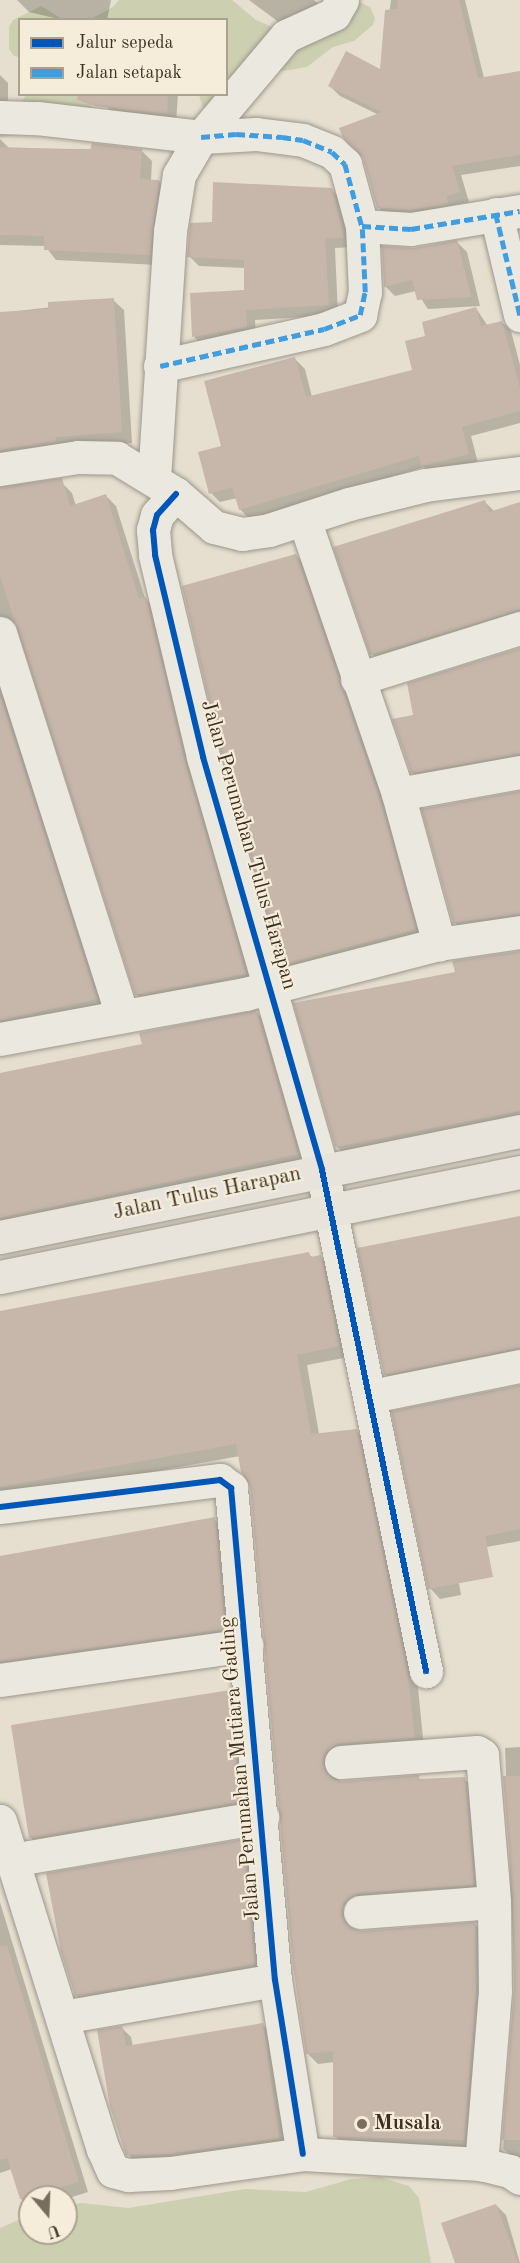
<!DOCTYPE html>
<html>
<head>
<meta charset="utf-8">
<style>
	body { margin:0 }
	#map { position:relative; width:520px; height:2263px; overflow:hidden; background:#e6dfcf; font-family:"Old Standard TT",serif }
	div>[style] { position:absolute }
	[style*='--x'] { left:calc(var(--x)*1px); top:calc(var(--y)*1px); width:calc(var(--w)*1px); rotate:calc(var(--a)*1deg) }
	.green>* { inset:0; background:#ccd0b0 }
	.shadow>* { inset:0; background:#0003 }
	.building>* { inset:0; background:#c7b7ab }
	.roads { filter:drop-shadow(0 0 2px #9c968c) drop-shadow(0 0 2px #9c968c) }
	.minor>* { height:33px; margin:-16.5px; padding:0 16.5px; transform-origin:16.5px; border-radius:16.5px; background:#ebe8e0 }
	.major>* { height:33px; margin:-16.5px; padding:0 16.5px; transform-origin:16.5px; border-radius:16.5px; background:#e8e4db }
	.quiet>* { height:4.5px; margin-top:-2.25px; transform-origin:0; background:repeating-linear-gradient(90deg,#3f9de0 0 9px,transparent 0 13.5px) }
	.cycleway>* { height:6px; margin:-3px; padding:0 3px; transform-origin:3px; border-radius:3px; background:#0057b8 }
	.dots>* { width:16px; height:16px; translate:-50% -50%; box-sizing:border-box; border:3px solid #f5edda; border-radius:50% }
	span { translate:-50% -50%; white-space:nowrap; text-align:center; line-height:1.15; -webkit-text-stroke:4.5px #f5edda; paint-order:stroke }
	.street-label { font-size:21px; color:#3d2f22 }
	.poi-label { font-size:21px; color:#3d2f22; font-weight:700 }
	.left { translate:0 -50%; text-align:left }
	.legend { position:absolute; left:18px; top:18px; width:210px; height:78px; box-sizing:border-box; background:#f5edda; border:2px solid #aba190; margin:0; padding:8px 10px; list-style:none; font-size:18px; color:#3d2f22 }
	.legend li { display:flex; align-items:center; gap:12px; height:30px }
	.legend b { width:30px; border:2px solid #aba190 }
	.north { position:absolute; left:18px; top:2185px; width:60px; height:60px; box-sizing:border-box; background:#f5edda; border:2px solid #aba190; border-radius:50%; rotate:161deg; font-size:16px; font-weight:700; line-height:24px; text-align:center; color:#3d2f22 }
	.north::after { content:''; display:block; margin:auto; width:21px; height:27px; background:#786d5f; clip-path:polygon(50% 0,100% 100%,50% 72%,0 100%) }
</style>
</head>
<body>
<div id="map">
	<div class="green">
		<div style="clip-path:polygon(119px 0,232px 0,256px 20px,286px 33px,354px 0,370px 7px,375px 18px,373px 25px,354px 41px,333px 47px,307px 67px,277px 72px,210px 115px,202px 106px,199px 95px,226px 94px,226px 20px,89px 20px,113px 7px)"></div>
		<div style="clip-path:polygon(41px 6px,62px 19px,20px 20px,19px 57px,14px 56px,9px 49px,9px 27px,13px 20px)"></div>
		<div style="clip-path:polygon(26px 95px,96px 95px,85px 120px,0 138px,0 116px,21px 103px)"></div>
		<div style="clip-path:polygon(380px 2177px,409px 2186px,419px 2198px,431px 2263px,0 2263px,0 2228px,30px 2215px,30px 2233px,66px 2233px,66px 2206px,81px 2203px,128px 2208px,245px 2189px,306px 2192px,351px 2179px)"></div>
	</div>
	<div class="shadow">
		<div style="clip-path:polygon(17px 0,111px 0,107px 20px,63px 20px,29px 12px)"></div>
		<div style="clip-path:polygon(249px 0,314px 0,321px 6px,288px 29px)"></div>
		<div style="clip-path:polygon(391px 0,465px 0,484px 78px,520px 72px,520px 166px,461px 175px,469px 202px,388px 218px,378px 207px,379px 115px,340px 96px,330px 86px,381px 71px)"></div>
		<div style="clip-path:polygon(0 75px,8px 83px,8px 110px,0 115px)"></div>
		<div style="clip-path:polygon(110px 94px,178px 94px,176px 123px,116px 116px,106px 106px)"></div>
		<div style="clip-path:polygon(0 139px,9px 148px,141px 150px,152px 161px,151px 181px,159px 181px,169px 192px,160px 265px,56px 260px,45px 246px,0 245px)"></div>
		<div style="clip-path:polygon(332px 190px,342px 200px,353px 247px,335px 248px,338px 315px,255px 320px,256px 337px,204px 346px,194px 337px,245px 291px,245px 268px,199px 266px,189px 256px,213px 224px)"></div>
		<div style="clip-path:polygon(457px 242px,467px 252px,480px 306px,428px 309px,416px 291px,395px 296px,385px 286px,414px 249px)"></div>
		<div style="clip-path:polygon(113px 300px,124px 310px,132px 443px,66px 447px,0 465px,0 313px)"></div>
		<div style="clip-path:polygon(476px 308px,487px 325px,502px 322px,511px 331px,520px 365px,520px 423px,471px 436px,478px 463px,432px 475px,424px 467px,249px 519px,240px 509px,237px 498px,220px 502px,211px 493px,223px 447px,295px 359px,305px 369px,312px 397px,414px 371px,427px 337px)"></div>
		<div style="clip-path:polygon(62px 483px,72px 493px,76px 506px,106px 496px,116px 506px,145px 598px,155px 609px,255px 984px,146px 1004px,136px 994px,20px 628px,15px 624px,0 629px,0 502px)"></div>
		<div style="clip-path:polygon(484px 501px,495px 512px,520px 504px,520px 621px,382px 664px,372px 654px)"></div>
		<div style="clip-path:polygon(296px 555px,305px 565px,389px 811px,425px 939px,294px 974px,284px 964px,183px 587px)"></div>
		<div style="clip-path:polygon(520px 649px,520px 764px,422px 782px,412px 772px,415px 716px)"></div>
		<div style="clip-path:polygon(0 677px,106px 1009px,0 1033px)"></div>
		<div style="clip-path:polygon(520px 793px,520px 926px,464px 932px,454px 922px)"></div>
		<div style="clip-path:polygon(520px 952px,520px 1123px,346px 1156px,336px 1146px,456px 973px)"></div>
		<div style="clip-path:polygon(256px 1012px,267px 1023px,308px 1165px,0 1231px,0 1074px,144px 1045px)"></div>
		<div style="clip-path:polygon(520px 1217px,520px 1359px,396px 1384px,385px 1374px)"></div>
		<div style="clip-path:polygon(308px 1253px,313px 1258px,320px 1257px,331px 1267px,349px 1357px,307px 1365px,319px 1434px,356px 1430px,367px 1441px,418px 1688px,424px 1748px,335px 1764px,332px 1776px,342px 1782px,418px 1777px,422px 1780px,464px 1779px,475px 1789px,484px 1895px,354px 1914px,351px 1926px,361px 1932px,475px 1924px,485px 1934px,474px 2150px,345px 2147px,335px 2136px,335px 2062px,318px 2064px,307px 2053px,251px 1486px,240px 1456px,0 1499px,0 1313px)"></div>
		<div style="clip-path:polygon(520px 1387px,520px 1541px,454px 1553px,461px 1595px,440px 1599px,430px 1588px)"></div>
		<div style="clip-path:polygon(214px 1519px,224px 1529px,234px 1639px,0 1674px,0 1557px)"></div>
		<div style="clip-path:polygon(230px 1692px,240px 1702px,249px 1811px,40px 1847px,30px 1837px)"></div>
		<div style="clip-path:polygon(520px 1747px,520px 2161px,503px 2149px,515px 1991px,505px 1748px)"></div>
		<div style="clip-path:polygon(243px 1841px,253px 1851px,264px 1974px,86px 2005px,76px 1995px)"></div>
		<div style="clip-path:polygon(0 1902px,88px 2192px,66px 2199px,30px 2197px,30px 2207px,21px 2199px,12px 2169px,0 2173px)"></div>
		<div style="clip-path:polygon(262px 2024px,272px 2034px,288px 2148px,138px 2164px,128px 2154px,121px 2027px,131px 2037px,133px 2047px)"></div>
		<div style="clip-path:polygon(496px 2205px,506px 2215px,520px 2263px,457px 2263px)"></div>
	</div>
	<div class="building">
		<div style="clip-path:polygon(398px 0,459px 0,478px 78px,520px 71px,520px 155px,452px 166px,460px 192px,447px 196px,448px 204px,410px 210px,377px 208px,363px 158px,342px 136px,339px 128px,382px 112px,328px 86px,346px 51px,380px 69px,385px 10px,397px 9px)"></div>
		<div style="clip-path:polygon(78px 94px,168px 94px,167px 114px,95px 106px,77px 100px)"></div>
		<div style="clip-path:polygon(92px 143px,142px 149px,140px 179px,159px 180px,150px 255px,44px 250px,44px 236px,0 235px,0 147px,90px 150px)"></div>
		<div style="clip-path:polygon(213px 182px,332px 188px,344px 238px,325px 238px,329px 305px,246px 310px,247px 327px,192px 337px,190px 293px,244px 290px,244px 260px,187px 257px,190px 223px,212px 222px)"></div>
		<div style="clip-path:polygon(457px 240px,471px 297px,417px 300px,412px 280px,384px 287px,382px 246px,414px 248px)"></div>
		<div style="clip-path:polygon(114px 298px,122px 432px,56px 437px,56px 441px,0 450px,0 312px,48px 309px,48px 302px)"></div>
		<div style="clip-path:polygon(476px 307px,481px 326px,502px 321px,520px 388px,520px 411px,462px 427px,469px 454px,421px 466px,419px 456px,239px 510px,232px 487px,209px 494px,198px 452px,221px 446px,204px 381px,295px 357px,306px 397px,412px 370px,405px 341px,425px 336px,422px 322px)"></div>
		<div style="clip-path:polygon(62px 478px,70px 506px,106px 494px,139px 599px,146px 597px,185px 762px,246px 974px,135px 995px,0 576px,0 487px)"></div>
		<div style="clip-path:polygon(485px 500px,489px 512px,520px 502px,520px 610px,370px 655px,333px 547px)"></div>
		<div style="clip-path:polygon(296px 554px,380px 800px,416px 929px,282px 965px,221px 752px,182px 586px)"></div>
		<div style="clip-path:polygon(520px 648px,520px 754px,411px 773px,392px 719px,413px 715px,407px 683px)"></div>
		<div style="clip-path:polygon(0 695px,97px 999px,0 1020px)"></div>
		<div style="clip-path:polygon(520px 791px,520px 914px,453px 923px,421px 809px)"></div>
		<div style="clip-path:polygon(520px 951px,520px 1111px,335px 1147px,293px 1003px,455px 972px,452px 961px)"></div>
		<div style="clip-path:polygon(256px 1010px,298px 1154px,0 1218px,0 1073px,142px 1044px,139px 1033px)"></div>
		<div style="clip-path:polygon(520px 1216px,520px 1348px,384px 1375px,357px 1248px)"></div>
		<div style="clip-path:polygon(309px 1252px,310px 1257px,321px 1255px,339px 1346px,297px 1355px,311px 1434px,357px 1429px,408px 1676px,415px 1738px,339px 1743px,324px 1753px,322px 1764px,332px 1779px,342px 1781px,419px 1775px,419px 1779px,465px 1777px,474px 1885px,358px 1893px,343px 1903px,341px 1914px,345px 1923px,361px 1931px,475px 1922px,476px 1990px,464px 2140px,333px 2137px,333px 2051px,306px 2054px,293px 1966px,250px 1486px,241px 1472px,236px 1444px,0 1487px,0 1311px)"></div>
		<div style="clip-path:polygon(520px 1385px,520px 1529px,485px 1536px,493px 1577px,428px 1589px,391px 1411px)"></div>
		<div style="clip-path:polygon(215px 1517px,225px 1629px,0 1661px,0 1556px)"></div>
		<div style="clip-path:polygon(230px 1690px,240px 1802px,29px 1838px,11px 1725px)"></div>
		<div style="clip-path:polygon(503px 1776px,520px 1776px,520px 2140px,502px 2140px,514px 1991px,513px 1901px)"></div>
		<div style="clip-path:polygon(244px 1839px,255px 1964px,75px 1996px,61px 1952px,46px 1873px)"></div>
		<div style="clip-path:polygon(7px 1945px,79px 2182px,20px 2199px,7px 2158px,0 2160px,0 1946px)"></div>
		<div style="clip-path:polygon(263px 2023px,279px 2138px,168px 2154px,126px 2155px,110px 2107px,97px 2030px,122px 2026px,126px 2046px)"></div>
		<div style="clip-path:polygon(496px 2204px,518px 2263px,455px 2263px,441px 2223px)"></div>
	</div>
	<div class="roads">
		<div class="minor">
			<div style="--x:0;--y:117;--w:37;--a:2"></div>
			<div style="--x:37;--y:118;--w:165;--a:6.6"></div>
			<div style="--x:201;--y:137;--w:55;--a:-3.1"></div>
			<div style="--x:256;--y:134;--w:47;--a:7.3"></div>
			<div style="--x:303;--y:140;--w:31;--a:22"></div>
			<div style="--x:332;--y:152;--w:18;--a:43"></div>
			<div style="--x:345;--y:164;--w:64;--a:74.7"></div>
			<div style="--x:362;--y:226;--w:49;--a:3.5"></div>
			<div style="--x:411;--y:229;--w:110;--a:-9.4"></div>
			<div style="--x:496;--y:214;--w:104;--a:76.6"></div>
			<div style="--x:160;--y:366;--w:168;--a:-12.7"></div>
			<div style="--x:324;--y:329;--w:39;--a:-21"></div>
			<div style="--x:360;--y:315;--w:24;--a:-78"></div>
			<div style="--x:365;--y:292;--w:66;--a:-92.6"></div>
			<div style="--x:0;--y:469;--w:79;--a:-8.7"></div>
			<div style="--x:78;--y:457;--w:39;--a:1"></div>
			<div style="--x:117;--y:458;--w:69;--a:31.4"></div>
			<div style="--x:176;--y:494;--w:50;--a:41"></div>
			<div style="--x:214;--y:527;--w:29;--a:14"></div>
			<div style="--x:242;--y:534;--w:27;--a:-8"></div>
			<div style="--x:269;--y:530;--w:84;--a:-18"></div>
			<div style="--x:349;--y:504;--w:78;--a:-14"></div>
			<div style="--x:425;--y:485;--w:96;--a:-7.2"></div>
			<div style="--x:154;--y:479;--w:249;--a:-86.3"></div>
			<div style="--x:170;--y:231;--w:57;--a:-80.9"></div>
			<div style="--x:179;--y:175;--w:44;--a:-59.9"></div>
			<div style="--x:201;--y:137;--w:132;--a:-49.9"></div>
			<div style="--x:286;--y:36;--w:53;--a:-24.6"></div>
			<div style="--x:334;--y:14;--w:16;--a:-60"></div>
			<div style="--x:176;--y:494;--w:28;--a:132"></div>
			<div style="--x:157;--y:515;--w:16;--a:105"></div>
			<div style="--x:153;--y:530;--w:25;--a:85"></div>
			<div style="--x:155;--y:555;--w:208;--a:76.6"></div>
			<div style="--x:203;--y:757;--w:430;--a:73.9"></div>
			<div style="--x:322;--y:1170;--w:512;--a:78.27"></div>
			<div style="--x:304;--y:519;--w:291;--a:71.1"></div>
			<div style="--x:398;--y:794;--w:156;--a:74.7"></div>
			<div style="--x:0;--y:633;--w:402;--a:72.3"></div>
			<div style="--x:357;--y:679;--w:171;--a:-17.4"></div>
			<div style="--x:398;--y:794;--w:124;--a:-10.2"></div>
			<div style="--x:0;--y:1039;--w:249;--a:-10.4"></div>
			<div style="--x:245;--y:994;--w:200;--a:-14.5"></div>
			<div style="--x:439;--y:944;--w:82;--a:-8.4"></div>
			<div style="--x:372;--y:1396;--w:151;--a:-11.5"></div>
			<div style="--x:0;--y:1507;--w:222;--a:-7"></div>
			<div style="--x:220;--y:1480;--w:14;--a:36"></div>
			<div style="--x:231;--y:1488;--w:494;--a:84.9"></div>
			<div style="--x:275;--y:1980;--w:176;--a:80.9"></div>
			<div style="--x:0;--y:1680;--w:249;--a:-8.1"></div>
			<div style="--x:341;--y:1762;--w:136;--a:-4.2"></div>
			<div style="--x:477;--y:1752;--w:6;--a:31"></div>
			<div style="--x:482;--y:1755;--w:147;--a:85.3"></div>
			<div style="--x:494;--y:1902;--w:89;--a:89.4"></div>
			<div style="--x:495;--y:1991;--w:174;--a:94.6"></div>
			<div style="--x:0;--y:1821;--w:344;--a:72.6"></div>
			<div style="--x:103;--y:2149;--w:24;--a:66"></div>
			<div style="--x:113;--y:2171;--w:16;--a:15"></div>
			<div style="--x:128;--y:2175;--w:42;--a:-2.7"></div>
			<div style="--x:170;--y:2173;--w:134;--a:-8.1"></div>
			<div style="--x:303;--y:2154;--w:178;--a:3.2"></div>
			<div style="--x:481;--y:2164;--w:30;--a:14"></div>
			<div style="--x:510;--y:2171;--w:12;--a:35"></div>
			<div style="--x:12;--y:1860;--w:254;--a:-9.8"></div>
			<div style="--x:360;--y:1912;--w:134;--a:-4.3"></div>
			<div style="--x:63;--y:2017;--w:215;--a:-9.9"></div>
		</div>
		<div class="major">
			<div style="--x:0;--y:1237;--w:531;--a:-11.52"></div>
			<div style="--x:0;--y:1277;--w:530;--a:-11.42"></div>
		</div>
	</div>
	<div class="quiet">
		<div style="--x:201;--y:137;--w:35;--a:-5"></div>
		<div style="--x:236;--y:134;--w:46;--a:3.7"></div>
		<div style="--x:282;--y:137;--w:21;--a:8"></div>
		<div style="--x:303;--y:140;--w:31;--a:22"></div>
		<div style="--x:332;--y:152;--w:18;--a:43"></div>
		<div style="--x:345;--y:164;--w:64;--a:74.7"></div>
		<div style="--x:362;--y:226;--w:49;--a:3.5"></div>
		<div style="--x:411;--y:229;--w:110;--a:-9.4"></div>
		<div style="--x:496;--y:214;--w:104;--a:76.6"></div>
		<div style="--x:160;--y:366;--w:168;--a:-12.7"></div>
		<div style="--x:324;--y:329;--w:39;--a:-21"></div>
		<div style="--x:360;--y:315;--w:24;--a:-78"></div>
		<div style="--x:365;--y:292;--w:66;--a:-92.6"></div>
	</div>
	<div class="cycleway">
		<div style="--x:176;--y:494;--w:28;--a:132"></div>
		<div style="--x:157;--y:515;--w:16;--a:105"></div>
		<div style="--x:153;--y:530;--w:25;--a:85"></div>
		<div style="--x:155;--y:555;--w:208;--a:76.6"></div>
		<div style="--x:203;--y:757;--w:430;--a:73.9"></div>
		<div style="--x:322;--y:1170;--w:512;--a:78.27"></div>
		<div style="--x:0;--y:1507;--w:222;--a:-7"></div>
		<div style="--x:220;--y:1480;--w:14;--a:36"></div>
		<div style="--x:231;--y:1488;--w:494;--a:84.9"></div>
		<div style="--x:275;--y:1980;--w:176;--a:80.9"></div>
	</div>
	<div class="dots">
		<div style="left:362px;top:2124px;background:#786d5f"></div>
	</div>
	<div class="street-label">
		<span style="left:248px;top:845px;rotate:74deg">Jalan Perumahan Tulus Harapan</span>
		<span style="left:207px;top:1194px;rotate:-12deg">Jalan Tulus Harapan</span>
		<span style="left:241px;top:1769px;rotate:-95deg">Jalan Perumahan Mutiara Gading</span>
	</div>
	<div class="poi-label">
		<span class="left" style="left:374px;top:2124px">Musala</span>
	</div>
	<ul class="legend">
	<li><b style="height:8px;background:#0057b8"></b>Jalur sepeda</li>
	<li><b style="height:8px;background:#3f9de0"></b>Jalan setapak</li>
	</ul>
	<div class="north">U</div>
</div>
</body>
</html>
